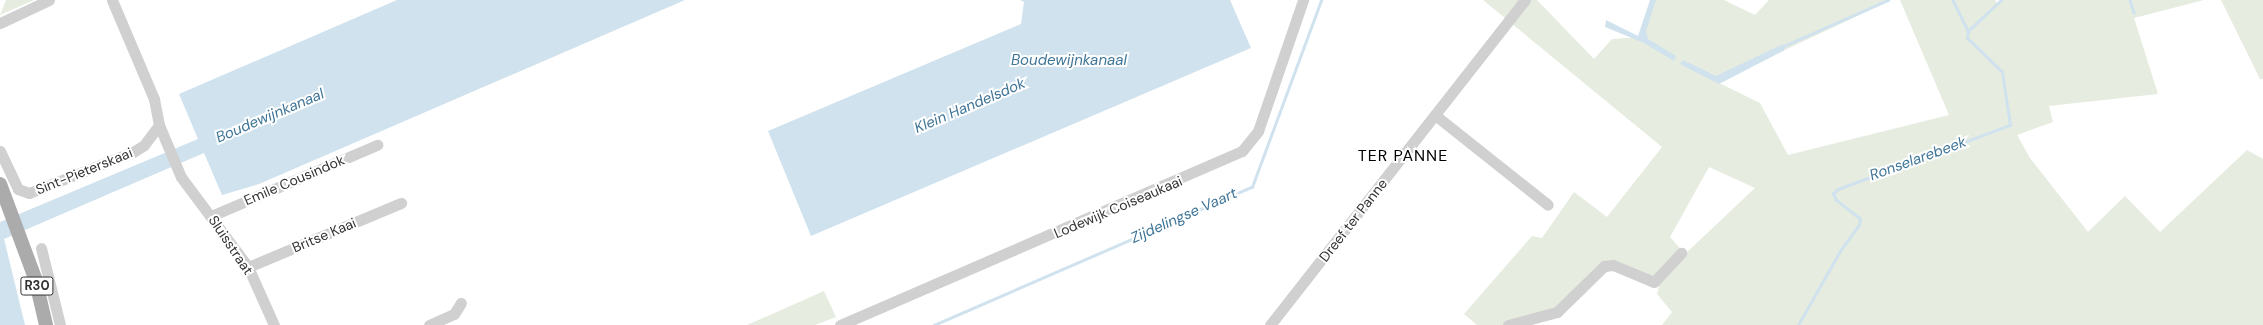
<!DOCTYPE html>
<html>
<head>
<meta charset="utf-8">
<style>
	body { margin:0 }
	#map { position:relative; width:2263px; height:325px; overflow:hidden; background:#fff; font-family:"DM Sans",sans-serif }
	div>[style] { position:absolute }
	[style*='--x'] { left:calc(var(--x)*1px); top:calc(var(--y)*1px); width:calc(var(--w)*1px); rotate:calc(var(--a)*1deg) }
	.green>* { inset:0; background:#e6ecdf }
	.water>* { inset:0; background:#cfe2ee }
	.stream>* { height:2.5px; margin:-1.25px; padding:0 1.25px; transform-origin:1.25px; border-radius:1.25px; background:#cfe2ee }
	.minor>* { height:11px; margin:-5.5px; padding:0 5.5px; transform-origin:5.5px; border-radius:5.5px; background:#d0d0d0 }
	.major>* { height:14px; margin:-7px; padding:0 7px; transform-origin:7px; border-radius:7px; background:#ababab }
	span { translate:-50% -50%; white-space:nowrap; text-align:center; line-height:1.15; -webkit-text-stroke:4px #fff; paint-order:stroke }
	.shield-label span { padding:1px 3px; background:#fff; border:1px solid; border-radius:3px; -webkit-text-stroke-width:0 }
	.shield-label { font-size:13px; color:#333; font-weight:700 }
	.street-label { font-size:14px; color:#333 }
	.water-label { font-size:15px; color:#3f7597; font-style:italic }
	.quarter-label { font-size:16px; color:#000; letter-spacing:1px }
</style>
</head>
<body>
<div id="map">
	<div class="green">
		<div style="clip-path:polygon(6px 0,34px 0,0 15px)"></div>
		<div style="clip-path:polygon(evenodd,1483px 0,1537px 0,1594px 59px,1612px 39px,1641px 37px,1650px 0,1724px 0,1755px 15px,1769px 0,1891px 0,1717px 82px,1760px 103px,1788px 155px,1949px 115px,1900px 0,1995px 0,1997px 3px,2001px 0,2204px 0,2134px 18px,2158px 94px,2049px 106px,2053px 122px,2017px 135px,2030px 158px,2088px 232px,2125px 196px,2160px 232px,2247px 150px,2263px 159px,2263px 325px,1662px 325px,1672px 312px,1657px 294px,1661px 279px,1613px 265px,1564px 306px,1508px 325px,1477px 325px,1464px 314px,1532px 236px,1542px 238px,1574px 192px,1607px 217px,1662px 147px,1483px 0,1709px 167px,1755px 188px,1685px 254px,1670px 237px,1709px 167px)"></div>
		<div style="clip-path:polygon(2221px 0,2263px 0,2263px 79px,2260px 79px)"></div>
		<div style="clip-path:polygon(824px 291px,836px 317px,815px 325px,747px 325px)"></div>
	</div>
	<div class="water">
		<div style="clip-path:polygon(397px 0,685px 0,259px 184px,222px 195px,204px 153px,4px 239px,25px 325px,0 325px,0 222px,198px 139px,179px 94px)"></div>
		<div style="clip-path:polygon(1020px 0,1230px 0,1251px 48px,811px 236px,768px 131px,1021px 24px,1024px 2px)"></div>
		<div style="clip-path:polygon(1650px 0,1656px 0,1646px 31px,1648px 39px,1676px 56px,1674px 61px,1644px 43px,1605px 27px,1606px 20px,1638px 36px)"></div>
		<div style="clip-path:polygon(1783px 44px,1785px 50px,1719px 84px,1680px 64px,1683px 60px,1716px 76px)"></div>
	</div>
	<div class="stream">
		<div style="--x:1953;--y:0;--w:34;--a:64"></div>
		<div style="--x:2130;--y:0;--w:13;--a:72"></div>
		<div style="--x:1784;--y:46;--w:114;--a:-23.9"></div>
		<div style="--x:934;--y:325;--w:347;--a:-23.5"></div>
		<div style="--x:1252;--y:187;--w:199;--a:-69.7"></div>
		<div style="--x:1798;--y:325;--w:85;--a:-60.4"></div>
		<div style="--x:1840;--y:251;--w:32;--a:-54"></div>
		<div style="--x:1859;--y:225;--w:6;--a:-81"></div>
		<div style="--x:1860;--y:219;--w:31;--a:-142"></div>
		<div style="--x:1836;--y:200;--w:7;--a:-117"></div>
		<div style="--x:1833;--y:194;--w:7;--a:-45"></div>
		<div style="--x:1838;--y:189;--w:184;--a:-20.4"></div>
		<div style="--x:2010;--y:125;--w:54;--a:-98.6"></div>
		<div style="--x:2002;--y:72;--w:49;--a:-135.8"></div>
		<div style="--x:1967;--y:38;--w:7;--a:-82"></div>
		<div style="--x:1968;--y:31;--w:45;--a:-43.2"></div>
	</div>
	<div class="minor">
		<div style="--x:112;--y:0;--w:108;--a:67"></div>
		<div style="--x:154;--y:99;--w:26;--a:79"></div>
		<div style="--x:159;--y:125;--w:56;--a:67.1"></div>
		<div style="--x:181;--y:177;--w:112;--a:53.3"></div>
		<div style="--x:248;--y:267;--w:64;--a:65.9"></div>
		<div style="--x:0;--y:23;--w:54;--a:-25.1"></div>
		<div style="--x:1435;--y:115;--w:144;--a:38.5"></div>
		<div style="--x:0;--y:151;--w:42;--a:64.7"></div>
		<div style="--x:18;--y:189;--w:12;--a:20"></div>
		<div style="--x:29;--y:193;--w:112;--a:-21.5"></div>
		<div style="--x:133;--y:152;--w:13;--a:-32"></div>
		<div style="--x:144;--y:145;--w:25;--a:-53"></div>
		<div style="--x:211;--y:216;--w:181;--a:-23.2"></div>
		<div style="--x:41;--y:248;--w:79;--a:76.1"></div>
		<div style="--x:248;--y:267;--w:166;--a:-22.7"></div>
		<div style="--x:429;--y:325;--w:27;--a:-24"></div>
		<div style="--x:454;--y:314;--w:13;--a:-58"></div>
		<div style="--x:840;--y:325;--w:438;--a:-23.4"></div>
		<div style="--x:1242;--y:151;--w:26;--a:-51"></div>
		<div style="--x:1258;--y:131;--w:139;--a:-71"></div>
		<div style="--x:1270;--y:325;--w:413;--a:-51.9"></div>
		<div style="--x:1508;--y:325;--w:51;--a:-14.9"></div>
		<div style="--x:1557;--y:312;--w:66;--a:-44.4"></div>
		<div style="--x:1604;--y:266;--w:9;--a:-6"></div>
		<div style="--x:1613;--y:265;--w:44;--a:22.5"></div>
		<div style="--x:1654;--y:282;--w:40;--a:-47"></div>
	</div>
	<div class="major">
		<div style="--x:0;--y:184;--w:100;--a:69.6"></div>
		<div style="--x:35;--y:278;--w:48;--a:76.8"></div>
	</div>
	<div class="shield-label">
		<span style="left:37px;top:286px">R30</span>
	</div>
	<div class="street-label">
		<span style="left:84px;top:171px;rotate:-22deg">Sint-Pieterskaai</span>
		<span style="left:294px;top:180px;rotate:-23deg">Emile Cousindok</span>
		<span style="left:1118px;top:207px;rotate:-23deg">Lodewijk Coiseaukaai</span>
		<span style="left:1353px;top:220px;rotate:-52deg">Dreef ter Panne</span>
		<span style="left:324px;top:235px;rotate:-23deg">Britse Kaai</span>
		<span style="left:231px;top:245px;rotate:56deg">Sluisstraat</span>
	</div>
	<div class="water-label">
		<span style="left:1069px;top:61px">Boudewijnkanaal</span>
		<span style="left:970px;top:106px;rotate:-23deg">Klein Handelsdok</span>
		<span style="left:270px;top:116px;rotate:-23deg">Boudewijnkanaal</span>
		<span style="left:1918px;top:159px;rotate:-20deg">Ronselarebeek</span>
		<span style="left:1184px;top:216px;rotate:-24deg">Zijdelingse Vaart</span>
	</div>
	<div class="quarter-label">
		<span style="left:1403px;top:156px">TER PANNE</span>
	</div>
</div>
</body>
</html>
